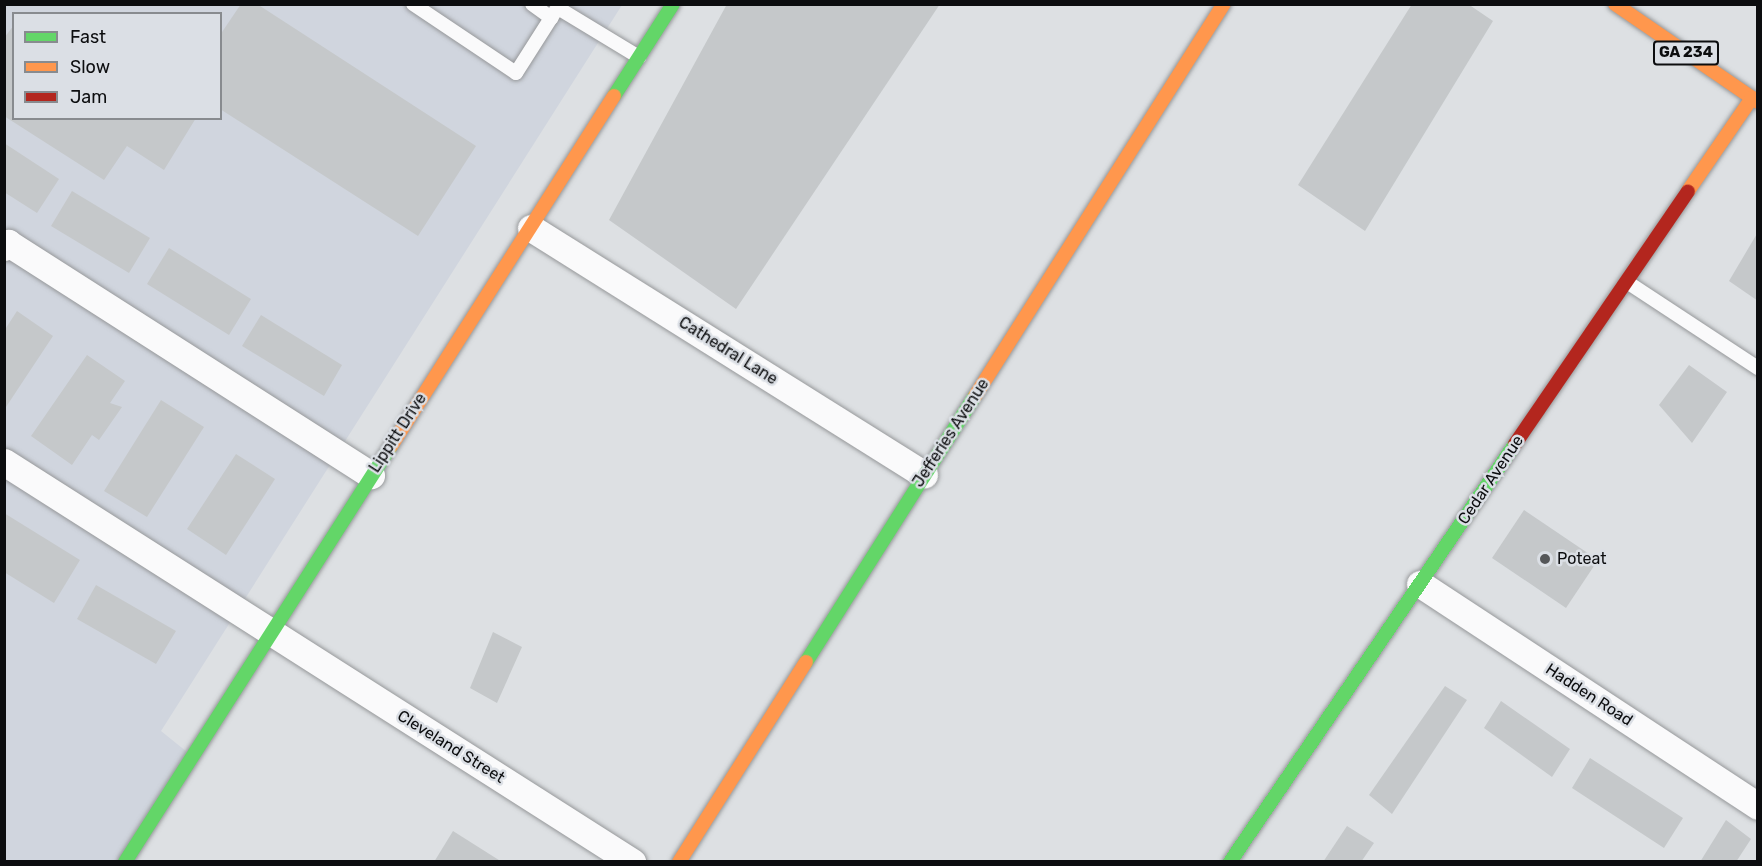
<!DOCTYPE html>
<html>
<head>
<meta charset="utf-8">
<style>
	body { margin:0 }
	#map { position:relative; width:1762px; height:866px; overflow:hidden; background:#dde0e3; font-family:Rubik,sans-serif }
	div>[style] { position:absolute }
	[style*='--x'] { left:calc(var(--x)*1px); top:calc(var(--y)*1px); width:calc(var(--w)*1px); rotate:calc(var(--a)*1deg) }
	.built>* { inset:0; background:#d0d5de }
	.building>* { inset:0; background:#c5c8ca }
	.roads { filter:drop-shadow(0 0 2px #96989a) drop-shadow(0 0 2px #96989a) }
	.lane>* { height:14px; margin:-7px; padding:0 7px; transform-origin:7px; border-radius:7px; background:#fafafb }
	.street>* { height:27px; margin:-13.5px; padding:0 13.5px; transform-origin:13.5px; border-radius:13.5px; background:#fafafb }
	.fast>* { height:14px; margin:-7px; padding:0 7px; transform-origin:7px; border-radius:7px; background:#63d668 }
	.slow>* { height:14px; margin:-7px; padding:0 7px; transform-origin:7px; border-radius:7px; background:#ff974d }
	.jam>* { height:14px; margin:-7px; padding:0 7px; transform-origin:7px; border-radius:7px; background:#b3261e }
	.dots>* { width:16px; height:16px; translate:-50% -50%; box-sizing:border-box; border:3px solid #dbdfe5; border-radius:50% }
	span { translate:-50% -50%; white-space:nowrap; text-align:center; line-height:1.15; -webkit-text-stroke:5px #dbdfe5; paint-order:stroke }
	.shield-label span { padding:2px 4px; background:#dbdfe5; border:2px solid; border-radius:4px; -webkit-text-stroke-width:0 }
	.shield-label { font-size:15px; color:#0c0d0f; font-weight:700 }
	.street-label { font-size:16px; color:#0c0d0f }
	.poi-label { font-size:16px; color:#0c0d0f }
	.left { translate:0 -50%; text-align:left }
	.frame { position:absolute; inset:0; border:6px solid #0c0d0f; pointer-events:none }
	.legend { position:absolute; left:12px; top:12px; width:210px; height:108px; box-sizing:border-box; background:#dbdfe5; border:2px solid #888b8f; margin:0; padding:8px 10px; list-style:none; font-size:18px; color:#0c0d0f }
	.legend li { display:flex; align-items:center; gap:12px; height:30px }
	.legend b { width:30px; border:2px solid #888b8f }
</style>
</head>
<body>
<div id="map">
	<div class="built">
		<div style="clip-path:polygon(evenodd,5px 5px,622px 5px,161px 731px,192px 756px,124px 861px,5px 862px,5px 5px,14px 14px,220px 14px,220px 118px,14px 118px,14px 14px)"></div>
	</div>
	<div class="building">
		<div style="clip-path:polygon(241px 4px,257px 4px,476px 146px,418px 236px,220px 109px,220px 35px)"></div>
		<div style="clip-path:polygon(727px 4px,940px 4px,736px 309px,609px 220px)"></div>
		<div style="clip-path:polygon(1412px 4px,1468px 4px,1493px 21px,1365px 231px,1298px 185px)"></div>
		<div style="clip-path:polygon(14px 25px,14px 118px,196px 118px,164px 170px,127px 146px,104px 180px,4px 116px,4px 38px)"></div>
		<div style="clip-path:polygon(4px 143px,59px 179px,37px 213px,4px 192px)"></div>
		<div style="clip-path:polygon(72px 191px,150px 238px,129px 273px,51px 226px)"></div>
		<div style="clip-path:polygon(1758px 232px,1758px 301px,1729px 281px)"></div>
		<div style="clip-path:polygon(169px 248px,251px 299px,229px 335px,147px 284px)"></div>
		<div style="clip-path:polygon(17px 311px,53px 336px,4px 410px,4px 331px)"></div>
		<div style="clip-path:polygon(261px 315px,342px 365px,324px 396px,242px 346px)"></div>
		<div style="clip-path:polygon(87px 355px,125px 381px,110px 403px,122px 407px,99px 440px,92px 435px,72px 465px,31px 436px)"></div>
		<div style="clip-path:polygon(1689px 365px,1727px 392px,1692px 443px,1659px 405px)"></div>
		<div style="clip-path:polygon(161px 400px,204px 427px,147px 517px,104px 491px)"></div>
		<div style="clip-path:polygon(236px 454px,275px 479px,226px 555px,187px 529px)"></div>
		<div style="clip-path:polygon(1524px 510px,1598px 560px,1566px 608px,1492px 558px)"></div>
		<div style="clip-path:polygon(4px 513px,80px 560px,54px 603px,4px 572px)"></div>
		<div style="clip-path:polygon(96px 585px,176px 631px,156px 664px,77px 619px)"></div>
		<div style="clip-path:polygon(493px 632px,522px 647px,497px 703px,470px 688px)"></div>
		<div style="clip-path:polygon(1445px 686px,1467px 700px,1392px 814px,1369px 795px)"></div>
		<div style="clip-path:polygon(1501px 701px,1570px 749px,1552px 777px,1484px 728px)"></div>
		<div style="clip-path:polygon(1590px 758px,1683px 818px,1664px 848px,1572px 788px)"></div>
		<div style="clip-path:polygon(1726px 820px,1751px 839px,1736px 862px,1700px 862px)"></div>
		<div style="clip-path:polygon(1347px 826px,1374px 843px,1361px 862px,1323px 862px)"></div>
		<div style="clip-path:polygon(453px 831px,502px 862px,434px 862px)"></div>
	</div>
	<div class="roads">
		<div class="lane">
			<div style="--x:413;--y:4;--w:124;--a:33.8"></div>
			<div style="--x:516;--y:73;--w:82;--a:-57.5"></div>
			<div style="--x:532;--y:4;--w:24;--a:36"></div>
			<div style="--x:558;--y:8;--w:95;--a:31.2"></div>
			<div style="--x:1627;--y:282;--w:157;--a:33.3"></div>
		</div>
		<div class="street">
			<div style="--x:531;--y:228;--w:464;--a:32.1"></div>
			<div style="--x:4;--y:247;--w:6;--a:-45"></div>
			<div style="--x:8;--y:243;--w:431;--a:32.6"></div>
			<div style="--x:4;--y:462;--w:745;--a:32.49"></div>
			<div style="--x:1420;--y:584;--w:404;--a:33.3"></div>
		</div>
		<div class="fast">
			<div style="--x:614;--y:96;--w:109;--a:-57.3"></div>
			<div style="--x:806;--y:662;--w:315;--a:-57.6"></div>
			<div style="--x:125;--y:862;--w:494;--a:-57.4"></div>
			<div style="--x:1230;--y:862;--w:506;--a:-55.71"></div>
		</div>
		<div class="slow">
			<div style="--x:1615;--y:4;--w:173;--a:34.4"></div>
			<div style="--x:1688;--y:191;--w:113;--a:-55.5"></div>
			<div style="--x:975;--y:396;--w:464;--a:-57.6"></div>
			<div style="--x:391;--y:446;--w:415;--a:-57.5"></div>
			<div style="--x:679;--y:862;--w:237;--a:-57.6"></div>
		</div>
		<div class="jam">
			<div style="--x:1515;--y:444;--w:306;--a:-55.6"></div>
		</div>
	</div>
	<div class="dots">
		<div style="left:1545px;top:559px;background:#555759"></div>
	</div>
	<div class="shield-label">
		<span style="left:1686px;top:53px">GA 234</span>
	</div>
	<div class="street-label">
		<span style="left:728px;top:351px;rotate:32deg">Cathedral Lane</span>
		<span style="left:398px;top:433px;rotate:-57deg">Lippitt Drive</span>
		<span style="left:951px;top:433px;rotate:-57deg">Jefferies Avenue</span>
		<span style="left:1491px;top:480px;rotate:-56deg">Cedar Avenue</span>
		<span style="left:1589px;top:695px;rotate:33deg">Hadden Road</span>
		<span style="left:451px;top:747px;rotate:32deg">Cleveland Street</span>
	</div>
	<div class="poi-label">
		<span class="left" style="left:1557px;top:559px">Poteat</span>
	</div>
	<div class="frame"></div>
	<ul class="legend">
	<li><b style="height:8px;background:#63d668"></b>Fast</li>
	<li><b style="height:8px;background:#ff974d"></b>Slow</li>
	<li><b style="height:8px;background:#b3261e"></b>Jam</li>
	</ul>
</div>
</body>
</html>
